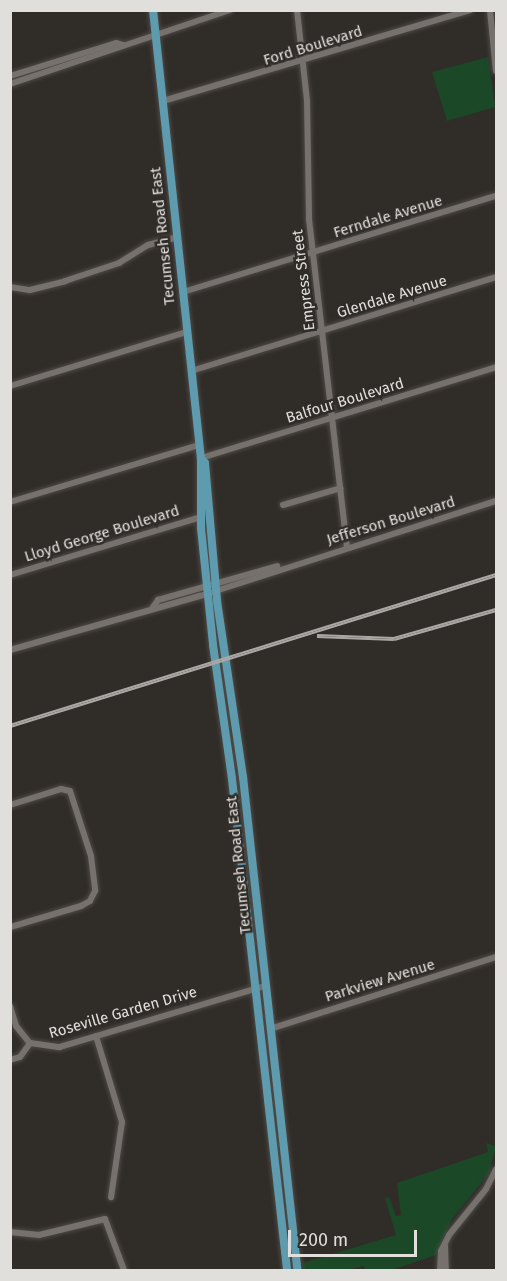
<!DOCTYPE html>
<html>
<head>
<meta charset="utf-8">
<style>
	body { margin:0 }
	#map { position:relative; width:507px; height:1281px; overflow:hidden; background:#302c28; font-family:"Fira Sans",sans-serif }
	div>[style] { position:absolute }
	[style*='--x'] { left:calc(var(--x)*1px); top:calc(var(--y)*1px); width:calc(var(--w)*1px); rotate:calc(var(--a)*1deg) }
	.green>* { inset:0; background:#1b4827 }
	.roads { filter:drop-shadow(0 0 2px #4c4a46) drop-shadow(0 0 2px #4c4a46) }
	.minor>* { height:6px; margin:-3px; padding:0 3px; transform-origin:3px; border-radius:3px; background:#76716c }
	.major>* { height:8px; margin:-4px; padding:0 4px; transform-origin:4px; border-radius:4px; background:#5f9bae }
	.rail>* { height:4px; margin-top:-2px; transform-origin:0; background:repeating-linear-gradient(90deg,#302c28 0 4.5px,#aaa7a4 0 9px); box-sizing:border-box; border-block:2px solid #aaa7a4 }
	span { translate:-50% -50%; white-space:nowrap; text-align:center; line-height:1.15; -webkit-text-stroke:5px #302c28; paint-order:stroke }
	.street-label { font-size:15px; color:#e1dfdc }
	.frame { position:absolute; inset:0; border:12px solid #e1dfdc; pointer-events:none }
	.scale { position:absolute; left:288px; top:1230px; width:129px; height:27px; box-sizing:border-box; border:3px solid #e1dfdc; border-top:0; padding-left:8px; font-size:18px; line-height:21px; white-space:nowrap; color:#e1dfdc; -webkit-text-stroke:4px #302c28; paint-order:stroke }
</style>
</head>
<body>
<div id="map">
	<div class="green">
		<div style="clip-path:polygon(488px 57px,495px 107px,447px 121px,432px 72px)"></div>
		<div style="clip-path:polygon(486px 1143px,496px 1146px,489px 1173px,452px 1219px,436px 1255px,391px 1270px,365px 1270px,364px 1266px,347px 1270px,303px 1270px,302px 1263px,396px 1235px,385px 1198px,389px 1197px,396px 1216px,401px 1215px,397px 1183px,488px 1152px)"></div>
	</div>
	<div class="roads">
		<div class="minor">
			<div style="--x:297;--y:10;--w:92;--a:83.7"></div>
			<div style="--x:307;--y:101;--w:118;--a:89"></div>
			<div style="--x:309;--y:219;--w:330;--a:83.4"></div>
			<div style="--x:490;--y:10;--w:61;--a:84.4"></div>
			<div style="--x:10;--y:76;--w:111;--a:-17.3"></div>
			<div style="--x:116;--y:43;--w:7;--a:16"></div>
			<div style="--x:10;--y:84;--w:232;--a:-18.6"></div>
			<div style="--x:163;--y:101;--w:320;--a:-16.5"></div>
			<div style="--x:10;--y:287;--w:20;--a:9"></div>
			<div style="--x:30;--y:290;--w:36;--a:-14"></div>
			<div style="--x:65;--y:281;--w:57;--a:-18.4"></div>
			<div style="--x:119;--y:263;--w:34;--a:-32"></div>
			<div style="--x:148;--y:245;--w:30;--a:-15"></div>
			<div style="--x:183;--y:292;--w:327;--a:-17.1"></div>
			<div style="--x:191;--y:371;--w:319;--a:-17.1"></div>
			<div style="--x:10;--y:386;--w:185;--a:-17"></div>
			<div style="--x:201;--y:458;--w:309;--a:-17.1"></div>
			<div style="--x:10;--y:502;--w:197;--a:-16.8"></div>
			<div style="--x:283;--y:505;--w:60;--a:-16.3"></div>
			<div style="--x:10;--y:575;--w:200;--a:-16.9"></div>
			<div style="--x:153;--y:607;--w:9;--a:-54"></div>
			<div style="--x:158;--y:600;--w:124;--a:-15.9"></div>
			<div style="--x:10;--y:650;--w:198;--a:-15.9"></div>
			<div style="--x:200;--y:596;--w:311;--a:-17.8"></div>
			<div style="--x:10;--y:805;--w:53;--a:-17.4"></div>
			<div style="--x:61;--y:789;--w:9;--a:13"></div>
			<div style="--x:70;--y:791;--w:68;--a:72.1"></div>
			<div style="--x:91;--y:856;--w:35;--a:83"></div>
			<div style="--x:95;--y:891;--w:11;--a:117"></div>
			<div style="--x:90;--y:901;--w:10;--a:151"></div>
			<div style="--x:81;--y:906;--w:74;--a:163.5"></div>
			<div style="--x:10;--y:1006;--w:21;--a:73"></div>
			<div style="--x:16;--y:1026;--w:22;--a:51"></div>
			<div style="--x:30;--y:1043;--w:30;--a:8"></div>
			<div style="--x:60;--y:1047;--w:214;--a:-16.6"></div>
			<div style="--x:270;--y:1029;--w:237;--a:-17.7"></div>
			<div style="--x:96;--y:1036;--w:90;--a:73.2"></div>
			<div style="--x:122;--y:1122;--w:76;--a:98.3"></div>
			<div style="--x:10;--y:1060;--w:10;--a:-17"></div>
			<div style="--x:20;--y:1057;--w:17;--a:-54"></div>
			<div style="--x:10;--y:1232;--w:29;--a:6"></div>
			<div style="--x:39;--y:1235;--w:68;--a:-13.6"></div>
			<div style="--x:105;--y:1219;--w:54;--a:69.6"></div>
			<div style="--x:445;--y:1246;--w:24;--a:88"></div>
			<div style="--x:440;--y:1270;--w:19;--a:-87"></div>
			<div style="--x:441;--y:1251;--w:18;--a:-63"></div>
			<div style="--x:449;--y:1235;--w:59;--a:-51.2"></div>
			<div style="--x:486;--y:1189;--w:22;--a:-63"></div>
		</div>
		<div class="major">
			<div style="--x:153;--y:10;--w:451;--a:83.9"></div>
			<div style="--x:201;--y:458;--w:70;--a:90"></div>
			<div style="--x:201;--y:528;--w:118;--a:84.1"></div>
			<div style="--x:213;--y:645;--w:135;--a:81.9"></div>
			<div style="--x:232;--y:779;--w:494;--a:83.6"></div>
			<div style="--x:201;--y:458;--w:6;--a:51"></div>
			<div style="--x:205;--y:463;--w:139;--a:85"></div>
			<div style="--x:217;--y:601;--w:178;--a:81.6"></div>
			<div style="--x:243;--y:777;--w:496;--a:83.7"></div>
		</div>
	</div>
	<div class="rail">
		<div style="--x:317;--y:636;--w:77;--a:2.2"></div>
		<div style="--x:394;--y:639;--w:106;--a:-15.9"></div>
		<div style="--x:10;--y:726;--w:509;--a:-17.26"></div>
	</div>
	<div class="street-label">
		<span style="left:313px;top:46px;rotate:-17deg">Ford Boulevard</span>
		<span style="left:388px;top:217px;rotate:-17deg">Ferndale Avenue</span>
		<span style="left:163px;top:236px;rotate:-96deg">Tecumseh Road East</span>
		<span style="left:304px;top:280px;rotate:-97deg">Empress Street</span>
		<span style="left:392px;top:297px;rotate:-17deg">Glendale Avenue</span>
		<span style="left:345px;top:401px;rotate:-17deg">Balfour Boulevard</span>
		<span style="left:391px;top:521px;rotate:-17deg">Jefferson Boulevard</span>
		<span style="left:102px;top:534px;rotate:-17deg">Lloyd George Boulevard</span>
		<span style="left:239px;top:865px;rotate:-96deg">Tecumseh Road East</span>
		<span style="left:380px;top:981px;rotate:-17deg">Parkview Avenue</span>
		<span style="left:123px;top:1013px;rotate:-16deg">Roseville Garden Drive</span>
	</div>
	<div class="frame"></div>
	<div class="scale">200 m</div>
</div>
</body>
</html>
